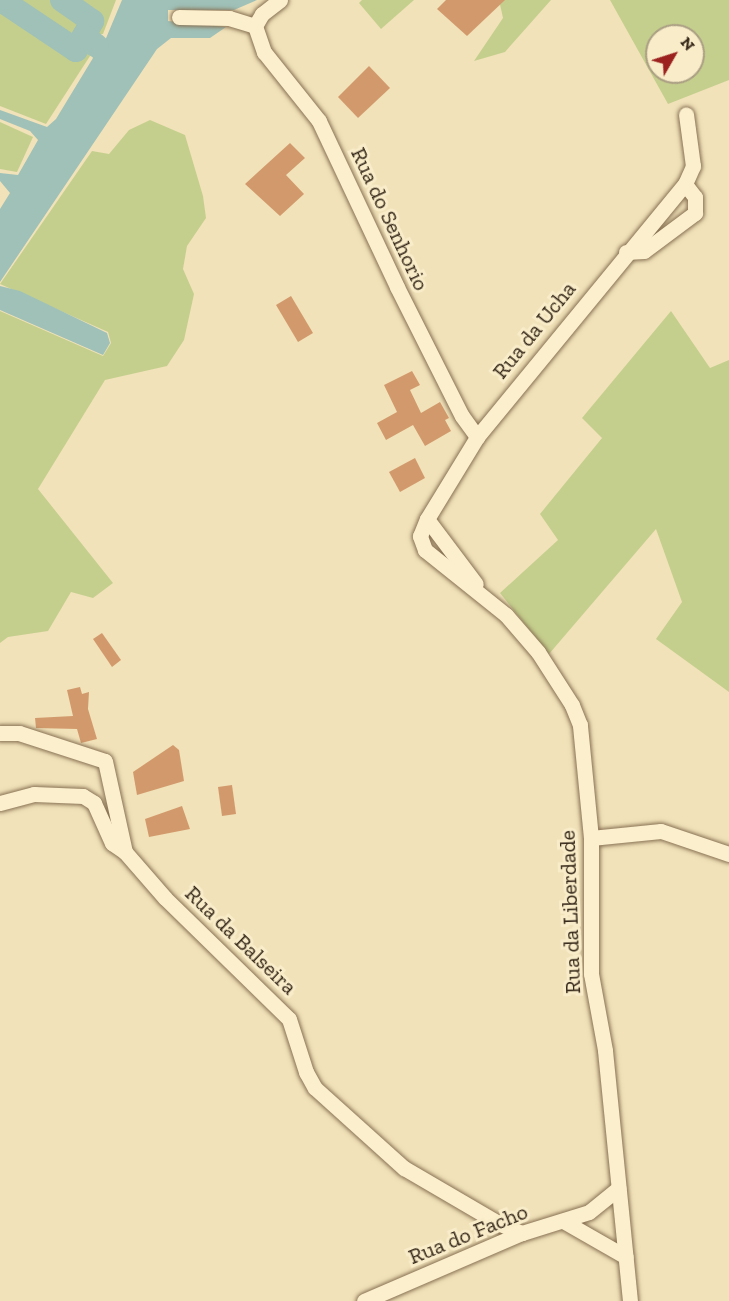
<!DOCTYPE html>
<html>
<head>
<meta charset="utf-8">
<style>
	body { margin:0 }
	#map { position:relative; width:729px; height:1301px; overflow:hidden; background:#f1e2b9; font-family:"Zilla Slab",serif }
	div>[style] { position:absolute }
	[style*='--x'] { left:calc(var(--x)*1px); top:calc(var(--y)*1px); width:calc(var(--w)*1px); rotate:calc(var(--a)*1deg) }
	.green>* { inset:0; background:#c5cf8d }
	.water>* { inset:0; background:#9fc1b8 }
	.river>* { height:24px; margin:-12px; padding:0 12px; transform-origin:12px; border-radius:12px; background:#9fc1b8 }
	.building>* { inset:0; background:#d29a6c }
	.roads { filter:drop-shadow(0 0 2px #887153) drop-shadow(0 0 2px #887153) }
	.street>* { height:15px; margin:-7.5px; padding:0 7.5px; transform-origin:7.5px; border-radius:7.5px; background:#fbefcd }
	span { translate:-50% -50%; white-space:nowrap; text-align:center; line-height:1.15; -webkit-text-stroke:6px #f8ecc9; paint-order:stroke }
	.street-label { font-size:22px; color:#362819 }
	.north { position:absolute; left:645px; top:24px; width:60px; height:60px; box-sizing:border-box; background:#f8ecc9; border:2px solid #aa9e83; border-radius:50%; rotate:51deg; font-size:16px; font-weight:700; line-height:24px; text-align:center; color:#362819 }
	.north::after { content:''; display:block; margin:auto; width:21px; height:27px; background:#9b221f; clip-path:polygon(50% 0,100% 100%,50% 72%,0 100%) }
</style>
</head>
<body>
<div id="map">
	<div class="green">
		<div style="clip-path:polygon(0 0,116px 0,103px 34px,80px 34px,90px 56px,46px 124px,0 106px)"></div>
		<div style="clip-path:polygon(362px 0,414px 0,381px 29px,359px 3px)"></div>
		<div style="clip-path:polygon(499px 0,551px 0,505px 52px,474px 61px,503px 18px)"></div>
		<div style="clip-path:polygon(evenodd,610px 0,729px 0,729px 80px,668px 104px,610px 0,657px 36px,693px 36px,693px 72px,657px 72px,657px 36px)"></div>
		<div style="clip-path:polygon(150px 120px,185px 135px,203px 196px,206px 218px,187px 246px,183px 269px,194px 294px,184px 340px,167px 366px,105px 380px,38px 489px,113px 583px,93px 598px,71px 592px,48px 631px,8px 637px,0 643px,0 311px,103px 356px,111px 343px,108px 332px,0 284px,92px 151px,109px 154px,129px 130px)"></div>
		<div style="clip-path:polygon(0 122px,33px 137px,17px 172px,0 169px)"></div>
		<div style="clip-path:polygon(671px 311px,710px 368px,729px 360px,729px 692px,656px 639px,682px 602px,656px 529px,549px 654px,500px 593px,558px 540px,540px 514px,602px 438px,582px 418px)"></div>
	</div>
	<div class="water">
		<div style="clip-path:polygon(122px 0,257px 0,234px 10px,168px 10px,168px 21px,226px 27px,210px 38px,171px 38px,157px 49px,0 282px,0 209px,10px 193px,0 181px,0 173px,18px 175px,38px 140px,30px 131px,0 119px,0 110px,47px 127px,56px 119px,93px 58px,84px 36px,104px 43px)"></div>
		<div style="clip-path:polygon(0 286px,20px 291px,107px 333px,110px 343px,103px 355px,0 310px)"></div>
	</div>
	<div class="river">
		<div style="--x:1;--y:0;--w:90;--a:33.7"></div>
		<div style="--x:76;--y:50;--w:16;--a:-60"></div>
		<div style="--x:62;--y:0;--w:37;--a:35"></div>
		<div style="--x:92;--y:21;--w:17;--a:118"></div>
		<div style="--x:84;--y:36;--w:16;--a:38"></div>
	</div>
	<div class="building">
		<div style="clip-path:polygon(446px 0,505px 0,467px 36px,437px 9px)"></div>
		<div style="clip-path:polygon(369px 66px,390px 88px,358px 118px,338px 97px)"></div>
		<div style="clip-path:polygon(290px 143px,305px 158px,286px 175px,304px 194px,280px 216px,245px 184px)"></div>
		<div style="clip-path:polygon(291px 296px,313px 333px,298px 342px,276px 305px)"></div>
		<div style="clip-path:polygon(412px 371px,420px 385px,410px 390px,421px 413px,440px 402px,449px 418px,445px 420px,451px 431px,425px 446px,413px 425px,386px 440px,377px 423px,397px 412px,384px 385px)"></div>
		<div style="clip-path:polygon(415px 458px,425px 478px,400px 492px,389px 472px)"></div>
		<div style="clip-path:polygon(102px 633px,121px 660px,112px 667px,93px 639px)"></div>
		<div style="clip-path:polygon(80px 687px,82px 694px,89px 692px,88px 709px,97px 739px,81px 743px,77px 729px,36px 728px,35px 718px,73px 716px,67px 690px)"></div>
		<div style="clip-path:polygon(173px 745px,179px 750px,184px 781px,137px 795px,133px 772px)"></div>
		<div style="clip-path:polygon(232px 785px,236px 814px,222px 816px,218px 787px)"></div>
		<div style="clip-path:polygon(182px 806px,190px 829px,149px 837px,145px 819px)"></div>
	</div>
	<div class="roads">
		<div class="street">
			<div style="--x:280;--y:0;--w:23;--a:142"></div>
			<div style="--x:262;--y:14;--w:14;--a:120"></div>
			<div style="--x:255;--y:26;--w:28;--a:71"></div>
			<div style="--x:264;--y:52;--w:88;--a:51.4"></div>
			<div style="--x:319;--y:121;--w:183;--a:64.8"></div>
			<div style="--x:397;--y:287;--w:144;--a:63.3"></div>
			<div style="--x:462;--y:416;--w:26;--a:54"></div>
			<div style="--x:179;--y:17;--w:50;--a:1.1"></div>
			<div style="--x:229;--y:18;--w:27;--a:17"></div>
			<div style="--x:626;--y:252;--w:18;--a:-3"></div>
			<div style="--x:644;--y:251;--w:64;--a:-36.7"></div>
			<div style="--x:695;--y:213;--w:16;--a:-90"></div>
			<div style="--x:695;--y:197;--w:16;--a:-128"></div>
			<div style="--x:427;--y:519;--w:81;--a:53"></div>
			<div style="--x:0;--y:733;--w:19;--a:0"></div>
			<div style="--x:19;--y:733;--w:90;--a:18"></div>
			<div style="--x:105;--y:761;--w:93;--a:77.6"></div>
			<div style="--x:125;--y:852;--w:61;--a:49"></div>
			<div style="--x:165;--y:898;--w:173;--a:44.3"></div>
			<div style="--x:289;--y:1019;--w:56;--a:72.2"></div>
			<div style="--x:306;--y:1072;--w:18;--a:61"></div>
			<div style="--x:315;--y:1088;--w:120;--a:42"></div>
			<div style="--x:404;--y:1168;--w:109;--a:30.3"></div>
			<div style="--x:498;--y:1223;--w:26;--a:23"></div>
			<div style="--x:0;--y:803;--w:35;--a:-15"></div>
			<div style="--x:34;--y:794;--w:49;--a:2.3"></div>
			<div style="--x:83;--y:796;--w:13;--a:32"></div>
			<div style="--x:94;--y:803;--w:44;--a:65.8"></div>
			<div style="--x:112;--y:843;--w:16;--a:35"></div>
			<div style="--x:591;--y:838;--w:70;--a:-5.7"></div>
			<div style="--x:661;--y:831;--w:72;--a:18.7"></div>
			<div style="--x:565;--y:1222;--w:70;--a:29.8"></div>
			<div style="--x:364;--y:1301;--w:172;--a:-23.3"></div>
			<div style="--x:522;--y:1233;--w:70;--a:-17.4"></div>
			<div style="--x:589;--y:1212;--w:38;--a:-39"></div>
			<div style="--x:630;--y:1301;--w:252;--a:-95.7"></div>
			<div style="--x:605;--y:1050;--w:77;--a:-100.4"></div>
			<div style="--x:591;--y:974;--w:136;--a:-90"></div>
			<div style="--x:591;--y:838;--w:114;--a:-95.6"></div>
			<div style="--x:580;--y:725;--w:22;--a:-112"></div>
			<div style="--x:572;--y:705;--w:63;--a:-122.7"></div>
			<div style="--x:538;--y:652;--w:49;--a:-130.9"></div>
			<div style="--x:506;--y:615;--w:104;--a:-141.3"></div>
			<div style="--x:425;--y:550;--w:15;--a:-110"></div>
			<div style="--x:420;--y:536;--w:18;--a:-68"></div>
			<div style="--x:427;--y:519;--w:96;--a:-58.6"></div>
			<div style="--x:477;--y:437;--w:328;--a:-50.6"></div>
			<div style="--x:685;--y:184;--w:20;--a:-66"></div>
			<div style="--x:693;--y:166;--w:52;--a:-97.7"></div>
		</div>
	</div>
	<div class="street-label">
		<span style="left:390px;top:219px;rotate:65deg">Rua do Senhorio</span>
		<span style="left:534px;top:330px;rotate:-51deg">Rua da Ucha</span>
		<span style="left:570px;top:912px;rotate:-92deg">Rua da Liberdade</span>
		<span style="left:241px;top:940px;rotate:44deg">Rua da Balseira</span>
		<span style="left:468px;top:1234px;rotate:-22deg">Rua do Facho</span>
	</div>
	<div class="north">N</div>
</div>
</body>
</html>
